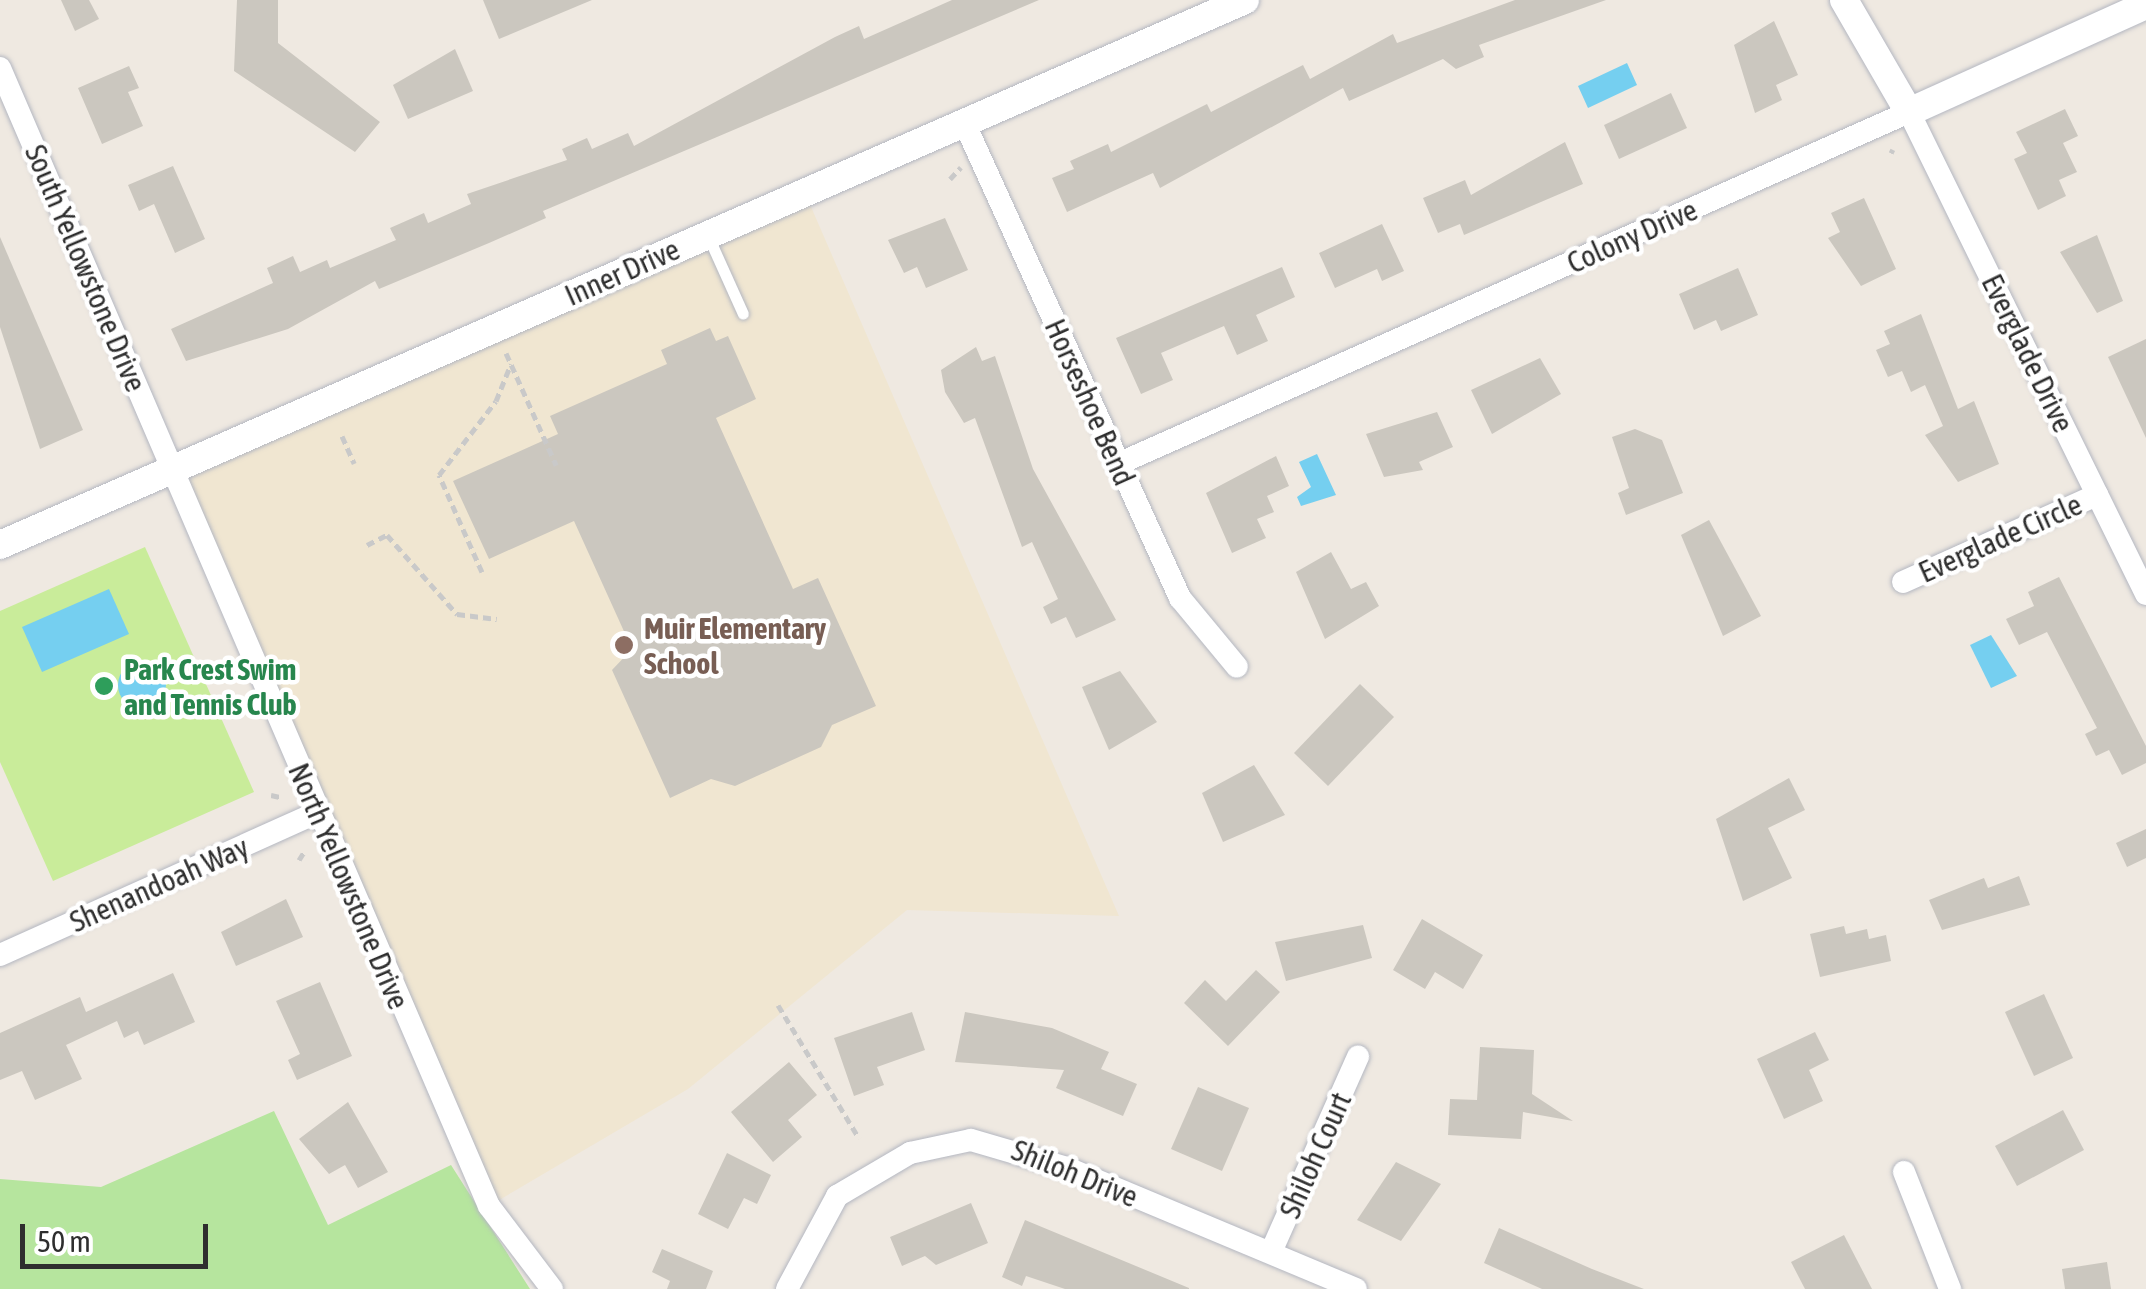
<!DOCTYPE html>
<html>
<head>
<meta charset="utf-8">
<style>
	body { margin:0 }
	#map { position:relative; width:2146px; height:1289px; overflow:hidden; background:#efe9e1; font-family:"Asap Condensed",sans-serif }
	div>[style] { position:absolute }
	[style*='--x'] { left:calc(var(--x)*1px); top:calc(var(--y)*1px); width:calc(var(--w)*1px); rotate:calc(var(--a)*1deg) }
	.education>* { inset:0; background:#f0e6d1 }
	.green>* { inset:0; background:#b6e59e }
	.pitch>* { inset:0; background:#c9ec9a }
	.water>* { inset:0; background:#75cff0 }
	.round { border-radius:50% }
	.building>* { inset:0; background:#cbc7bf }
	.path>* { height:5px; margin-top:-2.5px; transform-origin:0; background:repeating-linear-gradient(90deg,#c9c9c9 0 8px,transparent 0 13px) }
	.roads { filter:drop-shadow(0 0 2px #b4b7c1) drop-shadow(0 0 2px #b4b7c1) }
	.service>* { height:11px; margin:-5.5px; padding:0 5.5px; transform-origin:5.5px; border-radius:5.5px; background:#fff }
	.minor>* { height:22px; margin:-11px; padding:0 11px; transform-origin:11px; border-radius:11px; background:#fff }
	.tertiary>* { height:28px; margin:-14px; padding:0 14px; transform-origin:14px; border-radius:14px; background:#fff }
	.dots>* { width:28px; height:28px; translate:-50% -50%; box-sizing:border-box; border:5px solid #fff; border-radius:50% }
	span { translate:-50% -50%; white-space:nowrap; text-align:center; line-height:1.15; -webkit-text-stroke:9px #fff; paint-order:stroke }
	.street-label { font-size:30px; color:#2e2e2e }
	.education-label { font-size:30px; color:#785e54; font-weight:700 }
	.left { translate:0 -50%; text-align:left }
	.leisure-label { font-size:30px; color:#27864d; font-weight:700 }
	.scale { position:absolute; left:20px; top:1224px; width:188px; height:45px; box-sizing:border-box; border:5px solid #2e2e2e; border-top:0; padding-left:12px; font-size:30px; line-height:35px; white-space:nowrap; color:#2e2e2e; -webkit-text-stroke:8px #fff; paint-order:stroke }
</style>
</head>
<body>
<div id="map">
	<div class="education">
		<div style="clip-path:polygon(805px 193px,1119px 916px,907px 910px,688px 1089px,489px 1206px,171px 468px)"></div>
	</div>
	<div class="green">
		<div style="clip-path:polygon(274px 1111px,328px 1225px,451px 1165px,530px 1289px,0 1289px,0 1179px,101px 1187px)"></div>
	</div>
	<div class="pitch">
		<div style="clip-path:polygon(145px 547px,254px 792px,53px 881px,0 762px,0 611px)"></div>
	</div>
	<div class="water">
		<div style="clip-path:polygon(1627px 63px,1637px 85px,1588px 108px,1578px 86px)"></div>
		<div style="clip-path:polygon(1317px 454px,1336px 495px,1301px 506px,1297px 497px,1311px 487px,1299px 462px)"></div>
		<div style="clip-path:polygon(109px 589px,129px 634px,42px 672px,22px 627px)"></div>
		<div style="clip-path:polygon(1991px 635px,2017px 676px,1991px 688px,1970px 645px)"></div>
		<div class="round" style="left:118px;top:661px;width:48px;height:48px"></div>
	</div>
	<div class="building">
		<div style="clip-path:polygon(61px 0,89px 0,99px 19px,75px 31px)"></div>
		<div style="clip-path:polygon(237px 0,278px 0,278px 43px,380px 122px,355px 152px,234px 71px)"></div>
		<div style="clip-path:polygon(483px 0,592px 0,499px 39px)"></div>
		<div style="clip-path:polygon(952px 0,1039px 0,543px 211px,546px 218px,489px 243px,379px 289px,375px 281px,288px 329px,186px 361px,171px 329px,273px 283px,267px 268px,293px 256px,300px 272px,327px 260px,330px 268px,396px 240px,390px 228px,424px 213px,428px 223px,471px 204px,467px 194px,567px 160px,562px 149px,587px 138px,592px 149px,628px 133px,634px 146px,835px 37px,859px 26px,864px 39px)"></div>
		<div style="clip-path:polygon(1515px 0,1606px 0,1479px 45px,1484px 57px,1456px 69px,1443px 59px,1349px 101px,1343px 88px,1160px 188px,1153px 173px,1067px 212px,1052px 178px,1074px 169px,1070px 161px,1108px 144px,1111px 152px,1207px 104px,1211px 112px,1303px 65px,1310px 79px,1393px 34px,1397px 43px)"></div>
		<div style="clip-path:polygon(1774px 21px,1798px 75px,1776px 85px,1782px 100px,1755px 113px,1734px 45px)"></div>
		<div style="clip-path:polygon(455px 49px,473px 91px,408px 119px,393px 85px)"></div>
		<div style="clip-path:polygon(129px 66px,139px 88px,128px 92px,143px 126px,102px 144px,78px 88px)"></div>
		<div style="clip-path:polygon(1671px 93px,1687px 128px,1619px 159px,1604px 125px)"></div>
		<div style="clip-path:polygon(2065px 109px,2078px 136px,2063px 143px,2077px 172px,2059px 180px,2066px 196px,2038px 210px,2014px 159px,2027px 153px,2016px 132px)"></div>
		<div style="clip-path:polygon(1565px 142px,1583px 184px,1464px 235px,1460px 224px,1438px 233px,1423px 198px,1465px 180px,1471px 195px)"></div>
		<div style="clip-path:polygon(173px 166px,205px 239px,175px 253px,154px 204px,139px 211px,128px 185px)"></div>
		<div style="clip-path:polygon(1864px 198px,1896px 269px,1861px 286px,1828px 238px,1840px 232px,1831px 213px)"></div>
		<div style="clip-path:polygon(945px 218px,968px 270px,926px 288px,917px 267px,904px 273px,888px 240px)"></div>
		<div style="clip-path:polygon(1382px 224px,1404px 271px,1382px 281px,1377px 269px,1335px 288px,1319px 253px)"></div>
		<div style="clip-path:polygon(2097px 235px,2123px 301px,2097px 313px,2060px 252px)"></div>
		<div style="clip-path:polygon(0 237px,83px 430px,40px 449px,0 327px)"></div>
		<div style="clip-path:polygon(1282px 267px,1295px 297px,1256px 315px,1268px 341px,1237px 355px,1224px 326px,1161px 353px,1173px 380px,1141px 394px,1116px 338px)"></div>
		<div style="clip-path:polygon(1738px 268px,1758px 315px,1721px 331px,1716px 320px,1694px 330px,1679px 294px)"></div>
		<div style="clip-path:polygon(1921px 314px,1958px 409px,1974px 401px,1999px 464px,1958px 482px,1925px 435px,1943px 426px,1925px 385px,1911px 392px,1902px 371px,1888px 377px,1876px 350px,1890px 344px,1884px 331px)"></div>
		<div style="clip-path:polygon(710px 328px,716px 341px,728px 336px,756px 399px,716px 418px,793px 589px,818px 578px,876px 706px,832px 725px,821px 747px,735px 786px,711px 779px,670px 798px,612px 670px,632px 649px,574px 521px,489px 559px,453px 481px,558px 434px,550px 416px,667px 364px,661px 350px)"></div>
		<div style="clip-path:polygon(2146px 339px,2146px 438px,2108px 357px)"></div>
		<div style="clip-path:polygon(976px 347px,982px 361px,995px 356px,1033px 469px,1116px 620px,1076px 638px,1066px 617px,1051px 624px,1043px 607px,1058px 599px,1032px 542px,1022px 547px,975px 418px,964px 423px,945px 392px,941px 370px)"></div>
		<div style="clip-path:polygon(1540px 358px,1561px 394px,1492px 434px,1471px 390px)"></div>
		<div style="clip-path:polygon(1437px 412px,1453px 447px,1419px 462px,1423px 470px,1384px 477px,1366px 434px)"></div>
		<div style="clip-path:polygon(1635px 429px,1662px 440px,1683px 493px,1626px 515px,1618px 493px,1629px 488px,1612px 437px)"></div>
		<div style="clip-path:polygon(1276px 456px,1289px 486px,1267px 496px,1274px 512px,1257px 519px,1266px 538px,1232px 553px,1206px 493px)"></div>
		<div style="clip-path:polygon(1709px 520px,1761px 616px,1723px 636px,1681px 535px)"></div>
		<div style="clip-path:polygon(1331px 552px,1351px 589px,1366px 582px,1379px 606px,1325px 639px,1296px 572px)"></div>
		<div style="clip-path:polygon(2059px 577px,2146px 746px,2146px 763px,2122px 775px,2109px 750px,2096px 756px,2085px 734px,2097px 728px,2047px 632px,2019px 645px,2006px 619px,2034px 606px,2028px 592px)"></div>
		<div style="clip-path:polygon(1120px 671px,1157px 722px,1109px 750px,1082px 687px)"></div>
		<div style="clip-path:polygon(1360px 684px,1394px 717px,1328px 786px,1294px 753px)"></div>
		<div style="clip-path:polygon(1254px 765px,1285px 815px,1223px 842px,1202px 793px)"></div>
		<div style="clip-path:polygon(1789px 778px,1805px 810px,1768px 828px,1792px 878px,1743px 901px,1716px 819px)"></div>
		<div style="clip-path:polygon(2146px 829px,2146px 858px,2127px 867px,2116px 843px)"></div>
		<div style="clip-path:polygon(2019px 876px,2030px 905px,1942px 930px,1929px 900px,1984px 878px,1988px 888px)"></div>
		<div style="clip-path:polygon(286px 899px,303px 937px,236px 966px,221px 932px)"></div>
		<div style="clip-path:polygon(1422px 919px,1483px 955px,1463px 989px,1435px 972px,1425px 989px,1393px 970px)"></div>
		<div style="clip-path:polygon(1363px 925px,1372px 958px,1286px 981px,1275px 942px)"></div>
		<div style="clip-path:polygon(1844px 926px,1846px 934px,1867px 929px,1869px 939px,1886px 935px,1891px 961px,1820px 977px,1810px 934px)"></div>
		<div style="clip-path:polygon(1256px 970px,1280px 992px,1228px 1046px,1184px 1003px,1205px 980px,1226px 1001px)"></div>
		<div style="clip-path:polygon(173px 973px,195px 1022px,144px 1045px,138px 1031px,124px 1038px,117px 1021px,66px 1045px,82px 1079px,35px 1100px,22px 1071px,0 1080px,0 1033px,80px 997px,86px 1012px)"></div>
		<div style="clip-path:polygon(320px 982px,352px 1056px,297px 1080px,288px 1060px,300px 1054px,276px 1001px)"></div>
		<div style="clip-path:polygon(2044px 994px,2073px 1058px,2034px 1076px,2005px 1012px)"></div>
		<div style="clip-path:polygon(912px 1012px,925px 1050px,877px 1067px,884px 1085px,854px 1096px,834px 1038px)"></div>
		<div style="clip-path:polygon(965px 1012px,1052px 1028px,1109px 1052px,1101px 1069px,1137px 1084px,1123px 1116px,1056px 1088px,1064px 1070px,955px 1062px)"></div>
		<div style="clip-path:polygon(1815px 1032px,1829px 1060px,1809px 1070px,1823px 1101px,1784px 1119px,1757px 1059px)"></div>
		<div style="clip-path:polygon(1480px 1047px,1534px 1050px,1532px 1094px,1573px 1121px,1523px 1112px,1521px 1139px,1448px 1135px,1450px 1099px,1477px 1100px)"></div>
		<div style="clip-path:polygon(789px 1062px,817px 1095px,788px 1120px,802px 1137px,773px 1162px,731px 1112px)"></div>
		<div style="clip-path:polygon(1198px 1087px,1249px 1108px,1222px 1171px,1171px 1149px)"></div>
		<div style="clip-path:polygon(348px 1102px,388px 1172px,358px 1188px,345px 1165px,329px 1174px,299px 1139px)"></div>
		<div style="clip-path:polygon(2063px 1110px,2084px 1150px,2017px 1186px,1995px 1146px)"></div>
		<div style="clip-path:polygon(727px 1153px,771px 1175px,757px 1204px,744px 1198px,728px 1229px,698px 1214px)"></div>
		<div style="clip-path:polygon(1396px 1162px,1441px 1184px,1401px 1241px,1357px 1220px)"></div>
		<div style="clip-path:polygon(971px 1203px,988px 1243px,936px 1265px,925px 1256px,902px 1266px,890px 1237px)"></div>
		<div style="clip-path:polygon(1025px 1220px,1189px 1288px,1189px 1289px,1065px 1289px,1026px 1276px,1022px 1286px,1002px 1277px)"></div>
		<div style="clip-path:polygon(1499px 1228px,1592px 1269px,1644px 1289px,1542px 1289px,1484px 1263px)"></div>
		<div style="clip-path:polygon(1844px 1235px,1872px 1289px,1805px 1289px,1791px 1262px)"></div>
		<div style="clip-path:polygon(662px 1249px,713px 1271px,706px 1289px,667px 1289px,670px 1281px,652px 1272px)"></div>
		<div style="clip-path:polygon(2107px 1262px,2111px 1289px,2065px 1289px,2062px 1269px)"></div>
	</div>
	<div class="path">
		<div style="--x:1891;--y:153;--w:4;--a:-63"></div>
		<div style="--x:950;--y:179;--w:16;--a:-47"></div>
		<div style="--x:506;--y:353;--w:123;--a:65.9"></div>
		<div style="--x:342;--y:436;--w:30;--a:66"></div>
		<div style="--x:367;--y:545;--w:22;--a:-27"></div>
		<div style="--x:387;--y:535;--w:106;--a:48.5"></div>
		<div style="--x:457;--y:614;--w:40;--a:7.1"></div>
		<div style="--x:482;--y:572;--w:106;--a:-113.9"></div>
		<div style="--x:439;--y:475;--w:93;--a:-52.4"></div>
		<div style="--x:496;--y:401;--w:40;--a:-68"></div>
		<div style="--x:271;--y:795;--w:9;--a:13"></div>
		<div style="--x:299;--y:860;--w:9;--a:-58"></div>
		<div style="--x:778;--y:1005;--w:156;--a:58.7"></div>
	</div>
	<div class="roads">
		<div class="service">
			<div style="--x:708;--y:236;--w:85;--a:65.8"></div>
		</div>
		<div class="minor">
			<div style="--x:0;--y:68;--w:1239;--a:66.75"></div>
			<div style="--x:489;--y:1206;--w:104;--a:52.8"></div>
			<div style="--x:964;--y:122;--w:523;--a:65.59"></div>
			<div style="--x:1180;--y:598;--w:89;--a:50.4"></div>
			<div style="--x:1118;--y:464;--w:866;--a:-23.99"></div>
			<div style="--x:1909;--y:112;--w:537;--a:63.82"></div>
			<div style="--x:1903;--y:582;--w:213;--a:-24.2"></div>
			<div style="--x:0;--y:955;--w:349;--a:-24.2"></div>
			<div style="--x:1904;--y:1172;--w:126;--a:68.5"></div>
			<div style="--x:1271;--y:1252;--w:214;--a:-66"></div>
			<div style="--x:787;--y:1289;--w:106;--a:-61.7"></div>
			<div style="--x:837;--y:1196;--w:85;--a:-30.5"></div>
			<div style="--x:910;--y:1153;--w:62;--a:-12"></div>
			<div style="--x:971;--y:1140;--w:100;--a:16.3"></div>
			<div style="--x:1067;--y:1168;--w:313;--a:22.7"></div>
		</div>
		<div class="tertiary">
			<div style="--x:1844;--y:0;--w:129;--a:59.9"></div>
			<div style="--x:1909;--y:112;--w:260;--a:-24.3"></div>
			<div style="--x:0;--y:545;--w:1359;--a:-23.64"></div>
		</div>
	</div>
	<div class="dots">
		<div style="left:624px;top:645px;background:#8d6e63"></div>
		<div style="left:104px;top:686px;background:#2e9e5b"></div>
	</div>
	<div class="street-label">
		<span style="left:1632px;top:236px;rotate:-24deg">Colony Drive</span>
		<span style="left:86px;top:268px;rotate:67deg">South Yellowstone Drive</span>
		<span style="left:622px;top:272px;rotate:-24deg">Inner Drive</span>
		<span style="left:2028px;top:353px;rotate:64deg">Everglade Drive</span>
		<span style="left:1090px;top:402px;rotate:66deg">Horseshoe Bend</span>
		<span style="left:2000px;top:538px;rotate:-24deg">Everglade Circle</span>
		<span style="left:159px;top:884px;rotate:-24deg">Shenandoah Way</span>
		<span style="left:349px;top:886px;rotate:67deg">North Yellowstone Drive</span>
		<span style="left:1315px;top:1155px;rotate:-66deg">Shiloh Court</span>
		<span style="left:1075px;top:1173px;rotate:22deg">Shiloh Drive</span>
	</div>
	<div class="education-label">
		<span class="left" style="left:644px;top:645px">Muir Elementary<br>School</span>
	</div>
	<div class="leisure-label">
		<span class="left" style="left:124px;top:686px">Park Crest Swim<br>and Tennis Club</span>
	</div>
	<div class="scale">50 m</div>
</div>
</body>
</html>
